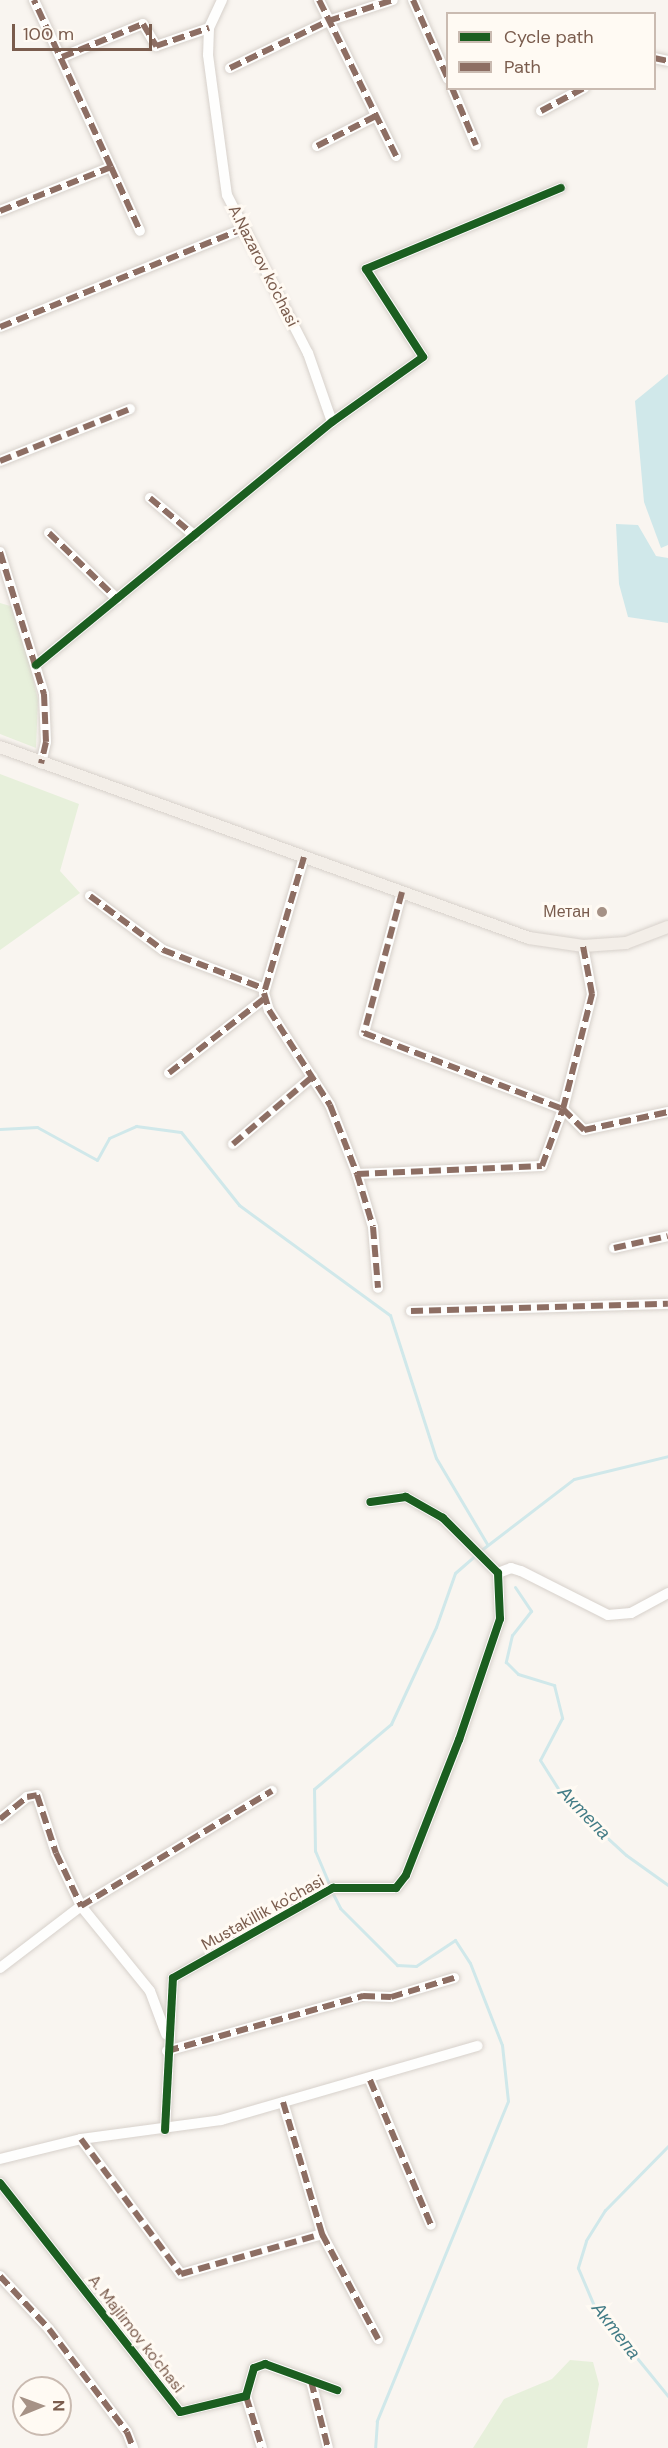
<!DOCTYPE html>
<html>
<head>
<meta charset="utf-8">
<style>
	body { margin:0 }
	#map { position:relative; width:668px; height:2448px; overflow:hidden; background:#f9f5f0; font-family:"DM Sans",sans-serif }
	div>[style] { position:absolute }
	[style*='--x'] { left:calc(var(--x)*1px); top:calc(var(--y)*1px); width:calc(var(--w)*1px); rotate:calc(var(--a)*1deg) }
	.green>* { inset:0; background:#e7f0db }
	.water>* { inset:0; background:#d0e8ea }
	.stream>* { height:3px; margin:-1.5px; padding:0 1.5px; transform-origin:1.5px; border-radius:1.5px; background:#d0e8ea }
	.roads { filter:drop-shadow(0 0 2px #d7d1cb) drop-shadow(0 0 2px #d7d1cb) }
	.minor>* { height:10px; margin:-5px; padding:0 5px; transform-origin:5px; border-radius:5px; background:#fefefd }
	.major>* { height:12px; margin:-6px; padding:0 6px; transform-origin:6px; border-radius:6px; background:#f3eee8 }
	.quiet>* { height:6px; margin-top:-3px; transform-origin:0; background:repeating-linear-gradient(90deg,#8d6e63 0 12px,transparent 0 18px) }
	.cycleway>* { height:8px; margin:-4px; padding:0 4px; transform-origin:4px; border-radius:4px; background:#1b5e20 }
	.dots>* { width:16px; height:16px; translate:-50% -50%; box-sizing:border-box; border:3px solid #fffaf3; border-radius:50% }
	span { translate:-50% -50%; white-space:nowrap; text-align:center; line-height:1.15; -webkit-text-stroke:6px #fffaf3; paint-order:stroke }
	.street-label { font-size:16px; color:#7a5c4d }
	.poi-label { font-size:16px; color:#7a5c4d }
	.right { translate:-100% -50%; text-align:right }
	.water-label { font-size:18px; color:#437c86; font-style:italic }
	.legend { position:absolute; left:446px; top:12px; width:210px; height:78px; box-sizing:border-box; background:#fffaf3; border:2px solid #cabbb1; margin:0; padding:8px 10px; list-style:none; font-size:18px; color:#7a5c4d }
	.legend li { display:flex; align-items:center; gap:12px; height:30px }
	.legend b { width:30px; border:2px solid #cabbb1 }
	.north { position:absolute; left:12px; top:2376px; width:60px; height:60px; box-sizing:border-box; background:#fffaf3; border:2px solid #cabbb1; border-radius:50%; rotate:89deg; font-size:16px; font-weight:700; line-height:24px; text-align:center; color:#7a5c4d }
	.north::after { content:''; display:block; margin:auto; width:21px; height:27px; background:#a69286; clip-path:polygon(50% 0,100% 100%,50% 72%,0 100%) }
	.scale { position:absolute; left:12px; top:24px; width:140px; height:27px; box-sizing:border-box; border:3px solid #7a5c4d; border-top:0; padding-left:8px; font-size:18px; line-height:21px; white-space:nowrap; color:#7a5c4d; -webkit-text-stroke:4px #fffaf3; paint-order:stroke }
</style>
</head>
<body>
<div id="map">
	<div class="green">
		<div style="clip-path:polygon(0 603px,17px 608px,38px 700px,36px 748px,0 734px)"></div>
		<div style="clip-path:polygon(0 774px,79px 804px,60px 871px,80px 893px,0 950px)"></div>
		<div style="clip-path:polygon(570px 2360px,593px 2362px,599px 2384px,587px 2448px,473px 2448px,504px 2399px,552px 2379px)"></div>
	</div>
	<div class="water">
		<div style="clip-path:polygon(668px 374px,668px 545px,661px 548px,644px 502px,635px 401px)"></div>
		<div style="clip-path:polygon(616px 524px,638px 525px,656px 556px,668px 558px,668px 623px,628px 617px,619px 584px)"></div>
	</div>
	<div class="stream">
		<div style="--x:0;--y:1129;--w:37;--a:-3"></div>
		<div style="--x:37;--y:1127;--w:68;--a:28.8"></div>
		<div style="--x:97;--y:1160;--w:25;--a:-61"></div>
		<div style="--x:109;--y:1138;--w:30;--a:-24"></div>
		<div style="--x:136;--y:1126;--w:45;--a:7.6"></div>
		<div style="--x:181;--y:1132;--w:93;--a:51.5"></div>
		<div style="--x:239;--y:1205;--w:187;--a:36.1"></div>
		<div style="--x:390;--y:1315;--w:150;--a:72.2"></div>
		<div style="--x:436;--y:1458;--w:100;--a:59.3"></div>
		<div style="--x:480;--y:1551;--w:118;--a:-37.5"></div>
		<div style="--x:574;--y:1479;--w:97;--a:-13.7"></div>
		<div style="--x:515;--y:1587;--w:29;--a:56"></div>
		<div style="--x:531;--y:1611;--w:31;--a:128"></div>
		<div style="--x:512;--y:1635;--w:28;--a:103"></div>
		<div style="--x:506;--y:1662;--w:17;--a:45"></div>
		<div style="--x:518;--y:1674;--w:38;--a:17"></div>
		<div style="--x:554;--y:1685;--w:34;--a:76"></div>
		<div style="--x:562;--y:1718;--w:47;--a:117.6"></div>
		<div style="--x:540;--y:1760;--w:45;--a:57.7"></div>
		<div style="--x:564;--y:1798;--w:84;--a:42.6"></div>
		<div style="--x:626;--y:1855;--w:52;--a:35.5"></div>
		<div style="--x:330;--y:1886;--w:38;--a:-113"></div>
		<div style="--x:315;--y:1851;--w:62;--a:-90.9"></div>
		<div style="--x:314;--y:1789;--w:101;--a:-40.2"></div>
		<div style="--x:391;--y:1724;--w:107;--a:-65.1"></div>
		<div style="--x:436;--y:1627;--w:57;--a:-70.6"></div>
		<div style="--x:455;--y:1573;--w:28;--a:-41"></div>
		<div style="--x:332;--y:1892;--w:18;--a:63"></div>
		<div style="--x:340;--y:1908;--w:81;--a:45"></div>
		<div style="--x:397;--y:1965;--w:19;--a:3"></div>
		<div style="--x:416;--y:1966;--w:47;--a:-33.7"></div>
		<div style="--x:455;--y:1940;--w:27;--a:57"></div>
		<div style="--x:470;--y:1963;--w:88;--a:68.7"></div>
		<div style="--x:502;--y:2045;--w:56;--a:83.9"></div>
		<div style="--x:508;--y:2101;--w:346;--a:112.3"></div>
		<div style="--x:377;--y:2421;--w:27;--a:94"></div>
		<div style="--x:668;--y:2146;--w:90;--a:134.5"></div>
		<div style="--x:605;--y:2210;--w:36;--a:122"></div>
		<div style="--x:586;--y:2241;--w:28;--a:107"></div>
		<div style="--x:578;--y:2268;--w:39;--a:67"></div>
		<div style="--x:593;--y:2304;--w:119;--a:50.8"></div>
	</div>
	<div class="roads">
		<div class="minor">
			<div style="--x:222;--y:0;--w:31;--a:115"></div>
			<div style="--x:209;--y:28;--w:27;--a:92"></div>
			<div style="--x:208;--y:55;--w:141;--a:82.3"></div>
			<div style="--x:227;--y:195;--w:178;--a:62.9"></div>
			<div style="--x:308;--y:353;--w:73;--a:70.8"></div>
			<div style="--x:319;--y:0;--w:174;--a:63.7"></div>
			<div style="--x:413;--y:0;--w:86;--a:66.1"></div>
			<div style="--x:62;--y:57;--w:87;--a:-22.2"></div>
			<div style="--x:143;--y:24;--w:26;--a:59"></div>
			<div style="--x:156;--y:46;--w:56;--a:-18.8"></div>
			<div style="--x:654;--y:58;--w:14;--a:12"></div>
			<div style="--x:230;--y:68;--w:109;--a:-25.6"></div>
			<div style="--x:328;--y:21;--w:68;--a:-17.9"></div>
			<div style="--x:452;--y:88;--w:62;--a:67.2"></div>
			<div style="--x:541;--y:111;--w:49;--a:-28.1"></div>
			<div style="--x:317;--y:146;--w:66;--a:-27"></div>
			<div style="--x:111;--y:167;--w:70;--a:65.6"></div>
			<div style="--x:0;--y:211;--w:119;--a:-21.6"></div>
			<div style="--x:111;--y:167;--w:184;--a:-114.8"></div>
			<div style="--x:0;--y:327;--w:261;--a:-22"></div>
			<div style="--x:0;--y:461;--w:140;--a:-21.8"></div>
			<div style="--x:150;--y:498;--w:59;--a:40.2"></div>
			<div style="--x:49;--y:533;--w:95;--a:44.1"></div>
			<div style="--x:0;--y:552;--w:149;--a:72.8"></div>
			<div style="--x:44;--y:694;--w:48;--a:87.6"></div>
			<div style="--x:46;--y:742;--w:22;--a:103"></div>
			<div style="--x:36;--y:665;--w:383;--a:-39.4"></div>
			<div style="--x:332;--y:422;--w:112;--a:-35.5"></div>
			<div style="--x:423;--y:357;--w:105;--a:-122.9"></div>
			<div style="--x:366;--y:269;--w:211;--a:-22.6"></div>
			<div style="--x:304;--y:857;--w:142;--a:106.4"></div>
			<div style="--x:264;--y:993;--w:18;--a:74"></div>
			<div style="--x:269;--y:1010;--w:113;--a:57.3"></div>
			<div style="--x:330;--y:1105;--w:74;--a:68.6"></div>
			<div style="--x:357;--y:1174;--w:55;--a:73.2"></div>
			<div style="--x:373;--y:1227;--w:61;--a:85.3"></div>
			<div style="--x:402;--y:892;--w:146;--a:105.1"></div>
			<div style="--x:364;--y:1033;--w:213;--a:20.9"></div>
			<div style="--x:563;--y:1109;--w:30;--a:45"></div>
			<div style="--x:584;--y:1130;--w:86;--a:-12.1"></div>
			<div style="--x:90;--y:896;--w:91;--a:36.5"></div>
			<div style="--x:163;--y:950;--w:109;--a:20.9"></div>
			<div style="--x:169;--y:1073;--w:122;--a:-38"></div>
			<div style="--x:233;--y:1144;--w:104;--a:-40.3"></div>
			<div style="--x:357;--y:1174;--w:185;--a:-2.5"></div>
			<div style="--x:542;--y:1166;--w:61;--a:-69.8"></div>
			<div style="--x:563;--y:1109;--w:119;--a:-75.8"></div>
			<div style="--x:592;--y:994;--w:49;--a:-100.6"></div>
			<div style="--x:614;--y:1248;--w:55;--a:-12.5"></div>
			<div style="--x:411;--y:1311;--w:257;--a:-1.6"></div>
			<div style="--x:498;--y:1573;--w:14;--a:-21"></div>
			<div style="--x:511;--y:1568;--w:10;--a:17"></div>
			<div style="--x:521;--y:1571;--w:97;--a:26.8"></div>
			<div style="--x:608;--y:1615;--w:23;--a:-5"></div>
			<div style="--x:631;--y:1613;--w:42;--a:-28.4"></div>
			<div style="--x:0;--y:1819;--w:35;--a:-39"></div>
			<div style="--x:27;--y:1797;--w:10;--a:-11"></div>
			<div style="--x:37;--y:1795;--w:61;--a:71.9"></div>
			<div style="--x:56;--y:1853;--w:59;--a:64.7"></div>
			<div style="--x:81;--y:1906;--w:109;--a:50.9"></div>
			<div style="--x:150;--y:1991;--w:46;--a:69.6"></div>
			<div style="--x:0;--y:1968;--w:102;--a:-37.4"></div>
			<div style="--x:81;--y:1906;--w:223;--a:-31.1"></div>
			<div style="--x:167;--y:2051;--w:204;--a:-15.7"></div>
			<div style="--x:363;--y:1996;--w:28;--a:2"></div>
			<div style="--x:391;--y:1997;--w:66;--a:-16.8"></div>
			<div style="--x:370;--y:2080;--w:157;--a:67.2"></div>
			<div style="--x:283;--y:2102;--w:138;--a:73.5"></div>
			<div style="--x:322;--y:2234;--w:119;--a:61.9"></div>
			<div style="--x:165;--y:2130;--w:152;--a:-87"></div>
			<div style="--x:173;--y:1978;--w:184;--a:-29.4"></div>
			<div style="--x:333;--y:1888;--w:63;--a:0"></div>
			<div style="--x:396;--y:1888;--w:16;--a:-52"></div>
			<div style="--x:406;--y:1875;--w:145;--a:-68.6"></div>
			<div style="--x:459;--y:1740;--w:128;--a:-71.3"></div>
			<div style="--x:500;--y:1619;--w:46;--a:-92.5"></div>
			<div style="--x:498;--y:1573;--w:78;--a:-135"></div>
			<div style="--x:443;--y:1518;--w:43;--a:-150.4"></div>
			<div style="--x:406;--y:1497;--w:36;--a:172"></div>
			<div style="--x:81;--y:2139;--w:168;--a:53.5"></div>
			<div style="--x:181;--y:2274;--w:147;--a:-15.8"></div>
			<div style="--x:0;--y:2159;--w:83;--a:-13.9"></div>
			<div style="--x:81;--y:2139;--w:141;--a:-7.7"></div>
			<div style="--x:221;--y:2120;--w:267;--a:-16.1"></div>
			<div style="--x:0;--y:2183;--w:291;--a:51.8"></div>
			<div style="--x:180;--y:2412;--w:68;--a:-13.6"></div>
			<div style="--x:246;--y:2396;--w:29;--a:-74"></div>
			<div style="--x:254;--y:2368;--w:12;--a:-20"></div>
			<div style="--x:265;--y:2364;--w:77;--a:19.9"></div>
			<div style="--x:0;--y:2276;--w:72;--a:47.2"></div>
			<div style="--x:49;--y:2329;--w:129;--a:52.9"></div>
			<div style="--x:127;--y:2432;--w:17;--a:69"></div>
			<div style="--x:311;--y:2381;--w:69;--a:75.8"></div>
			<div style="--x:246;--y:2396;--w:54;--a:72.9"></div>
		</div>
		<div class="major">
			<div style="--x:0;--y:747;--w:562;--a:19.85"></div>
			<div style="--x:529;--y:938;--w:55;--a:8.4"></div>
			<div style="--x:583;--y:946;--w:43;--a:-4"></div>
			<div style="--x:626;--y:943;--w:45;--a:-20.9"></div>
		</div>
	</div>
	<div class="quiet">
		<div style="--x:319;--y:0;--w:174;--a:63.7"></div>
		<div style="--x:413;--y:0;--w:86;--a:66.1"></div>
		<div style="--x:62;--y:57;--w:87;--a:-22.2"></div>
		<div style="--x:143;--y:24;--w:26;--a:59"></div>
		<div style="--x:156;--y:46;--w:56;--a:-18.8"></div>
		<div style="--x:654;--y:58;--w:14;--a:12"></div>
		<div style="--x:230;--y:68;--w:109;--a:-25.6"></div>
		<div style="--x:328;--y:21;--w:68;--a:-17.9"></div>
		<div style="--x:452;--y:88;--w:62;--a:67.2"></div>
		<div style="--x:541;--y:111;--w:49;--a:-28.1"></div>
		<div style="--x:317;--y:146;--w:66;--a:-27"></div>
		<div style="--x:111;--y:167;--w:70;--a:65.6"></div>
		<div style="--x:0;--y:211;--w:119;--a:-21.6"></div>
		<div style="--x:111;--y:167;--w:184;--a:-114.8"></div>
		<div style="--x:0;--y:327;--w:261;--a:-22"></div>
		<div style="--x:0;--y:461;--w:140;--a:-21.8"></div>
		<div style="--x:150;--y:498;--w:59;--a:40.2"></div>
		<div style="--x:49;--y:533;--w:95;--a:44.1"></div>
		<div style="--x:0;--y:552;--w:149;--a:72.8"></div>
		<div style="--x:44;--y:694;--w:48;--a:87.6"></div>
		<div style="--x:46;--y:742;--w:22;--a:103"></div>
		<div style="--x:304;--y:857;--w:142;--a:106.4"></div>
		<div style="--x:264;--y:993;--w:18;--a:74"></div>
		<div style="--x:269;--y:1010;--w:113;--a:57.3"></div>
		<div style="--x:330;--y:1105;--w:74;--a:68.6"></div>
		<div style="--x:357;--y:1174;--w:55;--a:73.2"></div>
		<div style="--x:373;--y:1227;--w:61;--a:85.3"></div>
		<div style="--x:402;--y:892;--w:146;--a:105.1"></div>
		<div style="--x:364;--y:1033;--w:213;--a:20.9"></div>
		<div style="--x:563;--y:1109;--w:30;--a:45"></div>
		<div style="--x:584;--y:1130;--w:86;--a:-12.1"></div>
		<div style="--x:90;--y:896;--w:91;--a:36.5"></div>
		<div style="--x:163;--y:950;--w:109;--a:20.9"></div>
		<div style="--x:169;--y:1073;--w:122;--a:-38"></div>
		<div style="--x:233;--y:1144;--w:104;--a:-40.3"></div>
		<div style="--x:357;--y:1174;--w:185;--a:-2.5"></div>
		<div style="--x:542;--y:1166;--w:61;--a:-69.8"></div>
		<div style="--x:563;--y:1109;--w:119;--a:-75.8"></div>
		<div style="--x:592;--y:994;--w:49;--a:-100.6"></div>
		<div style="--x:614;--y:1248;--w:55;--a:-12.5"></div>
		<div style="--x:411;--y:1311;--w:257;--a:-1.6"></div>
		<div style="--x:0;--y:1819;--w:35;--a:-39"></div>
		<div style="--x:27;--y:1797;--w:10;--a:-11"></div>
		<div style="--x:37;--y:1795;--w:61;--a:71.9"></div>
		<div style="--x:56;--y:1853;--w:59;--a:64.7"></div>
		<div style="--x:81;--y:1906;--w:223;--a:-31.1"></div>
		<div style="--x:167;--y:2051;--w:204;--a:-15.7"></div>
		<div style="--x:363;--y:1996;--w:28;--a:2"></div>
		<div style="--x:391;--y:1997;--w:66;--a:-16.8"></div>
		<div style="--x:370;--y:2080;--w:157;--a:67.2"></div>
		<div style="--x:283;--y:2102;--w:138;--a:73.5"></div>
		<div style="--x:322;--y:2234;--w:119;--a:61.9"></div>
		<div style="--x:81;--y:2139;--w:168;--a:53.5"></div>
		<div style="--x:181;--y:2274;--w:147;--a:-15.8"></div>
		<div style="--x:0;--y:2276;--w:72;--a:47.2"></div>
		<div style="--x:49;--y:2329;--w:129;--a:52.9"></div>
		<div style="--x:127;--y:2432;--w:17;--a:69"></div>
		<div style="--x:311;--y:2381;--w:69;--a:75.8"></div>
		<div style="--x:246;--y:2396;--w:54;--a:72.9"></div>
	</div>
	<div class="cycleway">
		<div style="--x:36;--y:665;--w:383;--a:-39.4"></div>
		<div style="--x:332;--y:422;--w:112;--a:-35.5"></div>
		<div style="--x:423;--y:357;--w:105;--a:-122.9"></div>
		<div style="--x:366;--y:269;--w:211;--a:-22.6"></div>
		<div style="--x:165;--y:2130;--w:152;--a:-87"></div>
		<div style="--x:173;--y:1978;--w:184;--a:-29.4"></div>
		<div style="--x:333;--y:1888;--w:63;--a:0"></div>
		<div style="--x:396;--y:1888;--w:16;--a:-52"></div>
		<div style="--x:406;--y:1875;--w:145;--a:-68.6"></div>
		<div style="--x:459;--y:1740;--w:128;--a:-71.3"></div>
		<div style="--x:500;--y:1619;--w:46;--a:-92.5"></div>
		<div style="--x:498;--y:1573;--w:78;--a:-135"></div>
		<div style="--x:443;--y:1518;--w:43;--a:-150.4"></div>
		<div style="--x:406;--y:1497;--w:36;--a:172"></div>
		<div style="--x:0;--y:2183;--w:291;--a:51.8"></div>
		<div style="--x:180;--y:2412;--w:68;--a:-13.6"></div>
		<div style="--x:246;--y:2396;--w:29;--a:-74"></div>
		<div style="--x:254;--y:2368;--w:12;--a:-20"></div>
		<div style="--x:265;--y:2364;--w:77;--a:19.9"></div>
	</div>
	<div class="dots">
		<div style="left:602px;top:912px;background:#a69286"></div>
	</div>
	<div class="street-label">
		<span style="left:263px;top:266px;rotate:63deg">A.Nazarov ko'chasi</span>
		<span style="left:263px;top:1913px;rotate:-29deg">Mustakillik ko'chasi</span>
		<span style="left:136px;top:2334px;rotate:52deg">A. Majlimov ko'chasi</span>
	</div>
	<div class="poi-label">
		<span class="right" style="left:590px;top:912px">Метан</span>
	</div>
	<div class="water-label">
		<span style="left:584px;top:1813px;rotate:46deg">Актепа</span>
		<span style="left:616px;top:2331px;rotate:52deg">Актепа</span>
	</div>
	<ul class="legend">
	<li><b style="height:8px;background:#1b5e20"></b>Cycle path</li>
	<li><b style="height:8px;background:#8d6e63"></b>Path</li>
	</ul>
	<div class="north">N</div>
	<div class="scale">100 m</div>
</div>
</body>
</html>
